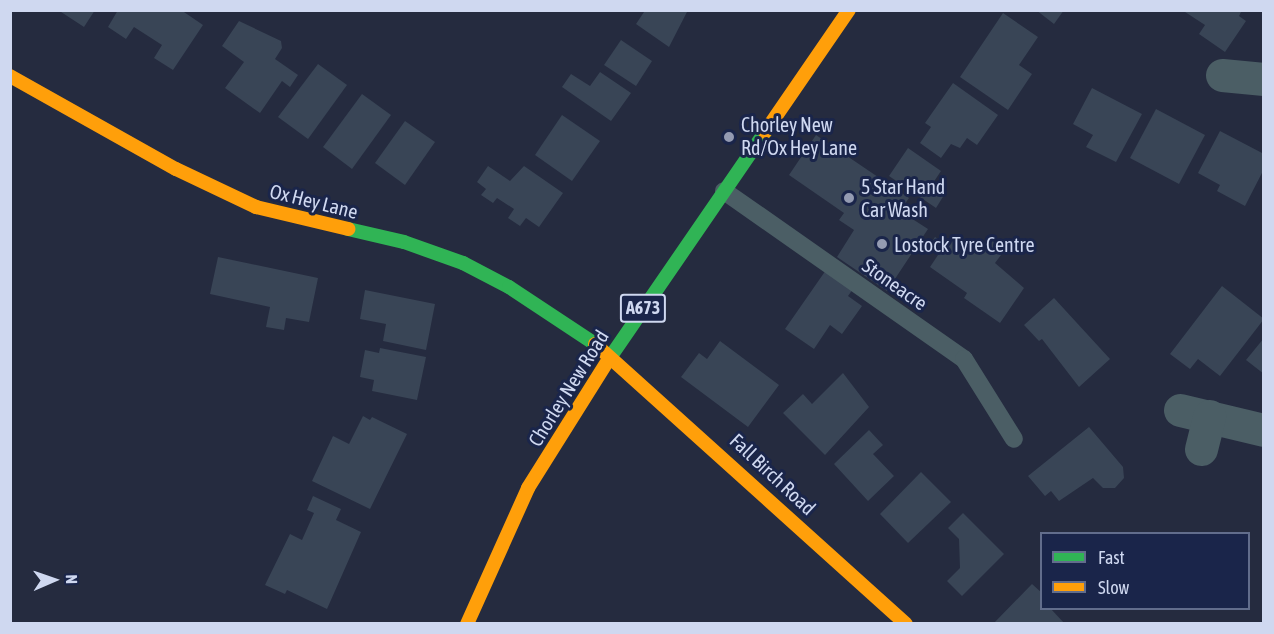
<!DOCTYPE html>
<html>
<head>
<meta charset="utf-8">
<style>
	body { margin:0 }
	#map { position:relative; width:1274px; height:634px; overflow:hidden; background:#252b3f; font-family:"Asap Condensed",sans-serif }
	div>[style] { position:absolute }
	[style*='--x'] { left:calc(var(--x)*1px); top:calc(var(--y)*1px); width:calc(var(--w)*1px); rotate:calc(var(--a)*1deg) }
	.building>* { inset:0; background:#394556 }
	.lane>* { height:18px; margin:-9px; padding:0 9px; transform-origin:9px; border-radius:9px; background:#4b5e65 }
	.street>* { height:33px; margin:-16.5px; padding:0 16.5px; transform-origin:16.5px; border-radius:16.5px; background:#4b5e65 }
	.fast>* { height:14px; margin:-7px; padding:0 7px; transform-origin:7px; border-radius:7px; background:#30b455 }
	.slow>* { height:14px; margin:-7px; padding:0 7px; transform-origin:7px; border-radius:7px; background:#ff9f0a }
	.dots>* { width:16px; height:16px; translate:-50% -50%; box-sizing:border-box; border:3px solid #1a254a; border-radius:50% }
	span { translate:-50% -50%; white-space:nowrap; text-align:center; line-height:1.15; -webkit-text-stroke:6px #1a254a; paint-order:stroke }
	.shield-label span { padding:2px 4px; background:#1a254a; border:2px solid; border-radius:4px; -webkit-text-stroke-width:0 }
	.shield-label { font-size:18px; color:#cfd8f0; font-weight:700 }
	.poi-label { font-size:20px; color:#cfd8f0 }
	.left { translate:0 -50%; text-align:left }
	.street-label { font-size:20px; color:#cfd8f0 }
	.frame { position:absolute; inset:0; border:12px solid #cfd8f0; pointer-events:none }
	.legend { position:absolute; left:1040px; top:532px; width:210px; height:78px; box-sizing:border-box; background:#1a254a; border:2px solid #626d8c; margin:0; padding:8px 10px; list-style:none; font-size:18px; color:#cfd8f0 }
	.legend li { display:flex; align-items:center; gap:12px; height:30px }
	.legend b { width:30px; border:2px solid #626d8c }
	.north { position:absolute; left:24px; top:550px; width:60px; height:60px; -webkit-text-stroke:4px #1a254a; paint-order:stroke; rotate:88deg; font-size:16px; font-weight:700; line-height:24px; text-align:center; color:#cfd8f0 }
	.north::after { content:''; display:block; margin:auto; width:21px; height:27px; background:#cfd8f0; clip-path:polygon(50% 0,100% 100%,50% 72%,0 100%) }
</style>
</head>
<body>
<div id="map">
	<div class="building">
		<div style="clip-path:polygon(58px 10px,95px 10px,84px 27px)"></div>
		<div style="clip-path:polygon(118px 10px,181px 10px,203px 25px,173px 70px,154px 58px,162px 45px,134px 27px,126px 39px,108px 27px)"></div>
		<div style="clip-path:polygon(641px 10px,688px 10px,669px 47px,636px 24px,644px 12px)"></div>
		<div style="clip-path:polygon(1036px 10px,1064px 10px,1054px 24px)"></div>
		<div style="clip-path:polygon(1182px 10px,1242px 10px,1239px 16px,1246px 21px,1225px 52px,1199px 34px,1205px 25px)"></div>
		<div style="clip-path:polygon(1003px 13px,1038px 37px,1019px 65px,1032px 74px,1008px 110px,960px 77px)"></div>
		<div style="clip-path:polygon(239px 21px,281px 41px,282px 48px,275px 59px,298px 75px,290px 87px,282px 81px,260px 113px,225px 88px,244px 62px,222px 46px)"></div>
		<div style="clip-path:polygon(621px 40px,652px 61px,636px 86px,604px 65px)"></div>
		<div style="clip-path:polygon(318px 64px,347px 85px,308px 139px,278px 117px)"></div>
		<div style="clip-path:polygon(600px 72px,631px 93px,611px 121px,562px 87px,571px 74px,590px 86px)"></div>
		<div style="clip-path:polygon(953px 83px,998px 115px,977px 145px,967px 138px,960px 148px,951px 144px,941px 158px,920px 143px,931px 127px,925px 123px)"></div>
		<div style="clip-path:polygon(1092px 88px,1142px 114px,1116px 162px,1086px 147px,1093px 135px,1073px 124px)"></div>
		<div style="clip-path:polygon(362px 94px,391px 115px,352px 169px,323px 147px)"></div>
		<div style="clip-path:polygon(1156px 109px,1205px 135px,1179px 184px,1130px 158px)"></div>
		<div style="clip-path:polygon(562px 115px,600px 141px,572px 181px,535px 155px)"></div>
		<div style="clip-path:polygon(405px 121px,435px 142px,405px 185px,375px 163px)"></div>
		<div style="clip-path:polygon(1220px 131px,1264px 154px,1264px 169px,1245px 206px,1217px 191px,1220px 185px,1198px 173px)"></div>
		<div style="clip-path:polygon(816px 135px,909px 198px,900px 211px,928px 229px,887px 291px,837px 257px,854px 230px,839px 220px,844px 213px,789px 175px)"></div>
		<div style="clip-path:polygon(908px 148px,941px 171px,933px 183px,946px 192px,936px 208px,889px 176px)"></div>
		<div style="clip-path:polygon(488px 166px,510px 181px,524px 166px,563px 193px,539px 227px,526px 218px,520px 226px,508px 218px,514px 209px,497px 198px,493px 203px,481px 195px,486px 189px,477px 182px)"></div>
		<div style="clip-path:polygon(953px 234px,978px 251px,985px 241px,992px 240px,1001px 246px,1001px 255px,995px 263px,1024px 288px,1000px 323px,964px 298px,967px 293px,930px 267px,938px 255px,928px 248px,935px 237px,946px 244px)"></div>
		<div style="clip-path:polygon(218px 257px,318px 278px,309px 322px,286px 318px,284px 330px,266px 327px,270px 307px,210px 294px)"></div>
		<div style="clip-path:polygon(826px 270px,853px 289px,848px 296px,862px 306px,842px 334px,830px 325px,814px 349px,785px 329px)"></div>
		<div style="clip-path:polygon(1222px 286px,1264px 319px,1220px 376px,1198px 359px,1190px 369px,1170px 354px)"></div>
		<div style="clip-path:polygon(365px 290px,435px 304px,426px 350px,383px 341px,386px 324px,360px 319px)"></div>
		<div style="clip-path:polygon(1054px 298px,1110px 359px,1079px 387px,1042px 339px,1039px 341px,1024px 325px)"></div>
		<div style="clip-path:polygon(1264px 338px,1264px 374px,1246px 360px)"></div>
		<div style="clip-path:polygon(720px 341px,779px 385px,748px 427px,681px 377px,699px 353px,707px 359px)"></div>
		<div style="clip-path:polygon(380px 348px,426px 357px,417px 400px,372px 391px,374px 380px,360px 377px,365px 350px,379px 353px)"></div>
		<div style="clip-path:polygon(843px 373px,869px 407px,825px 455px,783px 413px,803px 394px,812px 404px)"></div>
		<div style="clip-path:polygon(363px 416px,370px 420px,372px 417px,407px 434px,370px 509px,312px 481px,333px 436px,349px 444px)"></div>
		<div style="clip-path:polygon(1089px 427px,1123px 467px,1124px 478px,1115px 488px,1103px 488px,1093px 478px,1059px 501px,1051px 491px,1045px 496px,1028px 476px)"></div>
		<div style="clip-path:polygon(869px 430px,883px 445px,873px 454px,894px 476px,868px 501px,834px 464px)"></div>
		<div style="clip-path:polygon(921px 472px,951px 502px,908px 543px,880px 514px)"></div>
		<div style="clip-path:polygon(313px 496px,341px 509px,336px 520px,361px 532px,327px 609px,287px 590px,285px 594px,265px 585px,290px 534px,302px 540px,314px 513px,307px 510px)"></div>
		<div style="clip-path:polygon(963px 513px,1004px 554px,962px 596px,947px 581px,960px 568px,959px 539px,948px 528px)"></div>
		<div style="clip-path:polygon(1032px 584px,1042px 593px,1042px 608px,1050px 608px,1065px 624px,993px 624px)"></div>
	</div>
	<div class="lane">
		<div style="--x:724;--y:191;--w:293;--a:35"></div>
		<div style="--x:964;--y:359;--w:94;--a:58"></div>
	</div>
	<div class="street">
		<div style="--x:1222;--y:75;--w:42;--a:5.4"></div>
		<div style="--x:1180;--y:410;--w:86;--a:13.4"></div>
		<div style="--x:1201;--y:449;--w:34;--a:-76"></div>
	</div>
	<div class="fast">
		<div style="--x:348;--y:229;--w:57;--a:13.1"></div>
		<div style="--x:404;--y:242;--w:63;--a:19.6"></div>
		<div style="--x:463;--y:263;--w:52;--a:27.6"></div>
		<div style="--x:509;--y:287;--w:103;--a:33.5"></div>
		<div style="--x:609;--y:359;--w:275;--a:-55.5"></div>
	</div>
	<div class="slow">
		<div style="--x:10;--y:76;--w:190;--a:29.3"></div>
		<div style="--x:176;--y:169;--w:89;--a:25.4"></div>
		<div style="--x:256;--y:207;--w:95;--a:13.4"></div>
		<div style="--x:765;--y:132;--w:148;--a:-55.5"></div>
		<div style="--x:595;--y:344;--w:418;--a:42"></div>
		<div style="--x:467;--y:624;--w:149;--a:-65.8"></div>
		<div style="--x:528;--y:488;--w:152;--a:-57.9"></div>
	</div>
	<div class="dots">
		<div style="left:729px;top:137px;background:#949bb2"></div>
		<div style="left:849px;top:198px;background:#949bb2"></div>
		<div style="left:882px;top:244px;background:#949bb2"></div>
	</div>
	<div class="shield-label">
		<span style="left:643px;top:308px">A673</span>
	</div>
	<div class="poi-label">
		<span class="left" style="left:741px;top:136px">Chorley New<br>Rd/Ox Hey Lane</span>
		<span class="left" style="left:861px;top:198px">5 Star Hand<br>Car Wash</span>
		<span class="left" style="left:894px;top:244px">Lostock Tyre Centre</span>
	</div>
	<div class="street-label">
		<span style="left:314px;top:201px;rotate:14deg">Ox Hey Lane</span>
		<span style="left:895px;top:284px;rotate:35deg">Stoneacre</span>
		<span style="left:568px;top:388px;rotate:-58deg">Chorley New Road</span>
		<span style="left:773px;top:474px;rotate:43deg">Fall Birch Road</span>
	</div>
	<div class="frame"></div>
	<ul class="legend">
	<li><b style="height:8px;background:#30b455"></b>Fast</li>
	<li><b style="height:8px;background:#ff9f0a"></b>Slow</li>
	</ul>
	<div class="north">N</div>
</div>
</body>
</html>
